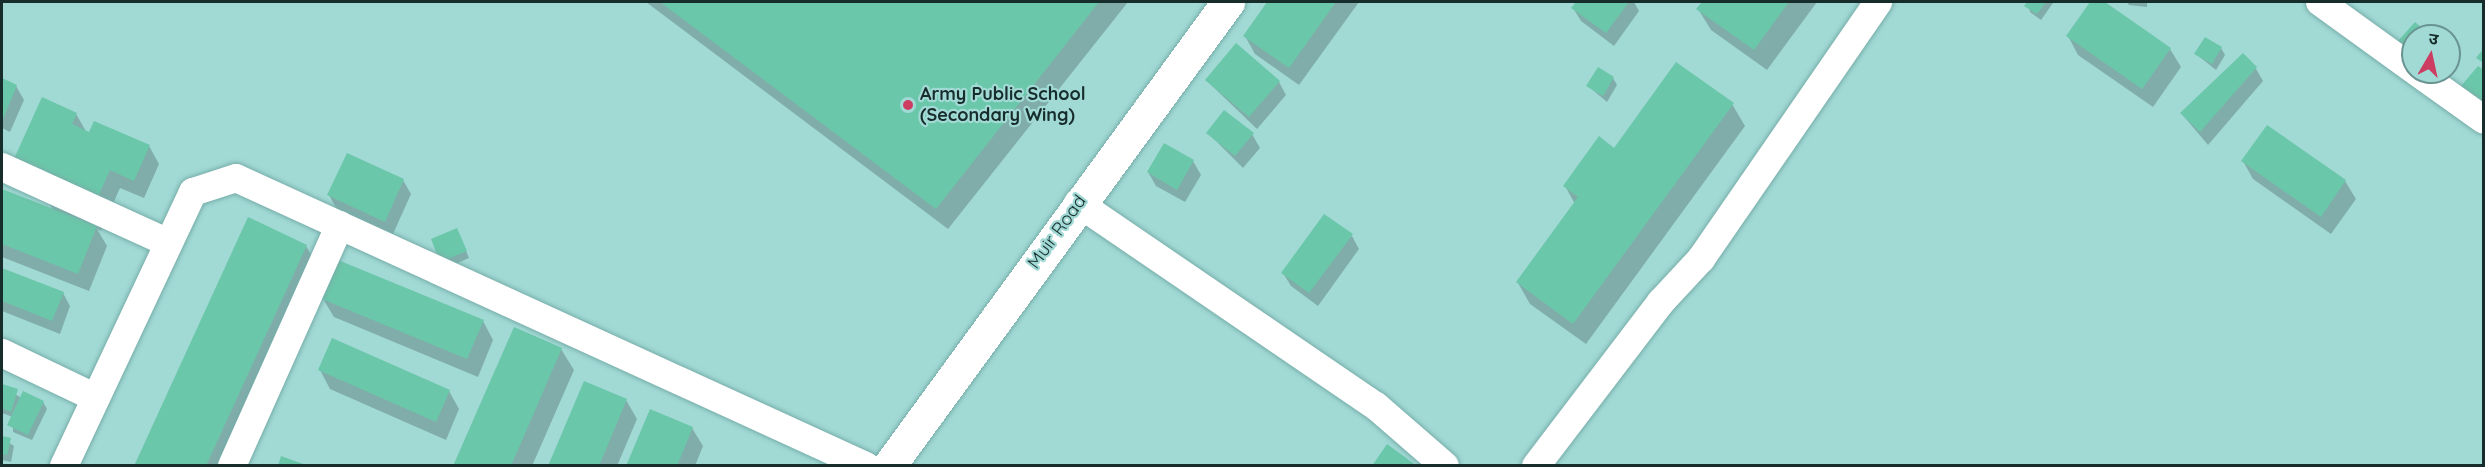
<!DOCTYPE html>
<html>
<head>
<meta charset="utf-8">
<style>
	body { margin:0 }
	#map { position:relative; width:2485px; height:467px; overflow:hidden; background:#a1d9d5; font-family:Quicksand,"Noto Sans Devanagari",sans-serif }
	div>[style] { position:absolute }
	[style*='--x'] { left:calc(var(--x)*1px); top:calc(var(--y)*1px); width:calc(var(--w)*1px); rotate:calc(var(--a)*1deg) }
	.shadow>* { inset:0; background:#0003 }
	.building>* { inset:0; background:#6bc7a9 }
	.roads { filter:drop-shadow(0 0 2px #77ada9) drop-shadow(0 0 2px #77ada9) }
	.minor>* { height:28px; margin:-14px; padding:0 14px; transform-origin:14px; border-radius:14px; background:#fff }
	.secondary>* { height:33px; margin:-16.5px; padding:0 16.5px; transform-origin:16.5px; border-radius:16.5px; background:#fff }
	.dots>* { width:16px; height:16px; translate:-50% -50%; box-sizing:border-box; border:3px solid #a1d9d5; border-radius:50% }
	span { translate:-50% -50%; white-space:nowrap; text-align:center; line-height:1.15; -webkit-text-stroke:4.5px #a1d9d5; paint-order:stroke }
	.poi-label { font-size:18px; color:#172d2c; font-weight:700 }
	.left { translate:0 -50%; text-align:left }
	.street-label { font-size:18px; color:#172d2c }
	.frame { position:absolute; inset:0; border:3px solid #172d2c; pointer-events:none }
	.north { position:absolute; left:2401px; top:24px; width:60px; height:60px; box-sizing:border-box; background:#a1d9d5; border:2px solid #6a9491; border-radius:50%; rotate:9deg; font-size:16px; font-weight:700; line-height:24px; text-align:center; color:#172d2c }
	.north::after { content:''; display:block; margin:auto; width:21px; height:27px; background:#cc3d61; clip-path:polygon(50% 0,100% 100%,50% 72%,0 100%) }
</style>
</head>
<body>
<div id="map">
	<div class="shadow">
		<div style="clip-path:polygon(646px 2px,1128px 2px,948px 229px)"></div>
		<div style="clip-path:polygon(1269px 2px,1359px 2px,1299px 85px,1255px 54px,1245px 36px)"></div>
		<div style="clip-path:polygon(1578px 2px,1634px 2px,1639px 11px,1614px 46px,1581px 21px,1573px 8px)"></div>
		<div style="clip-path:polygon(1703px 2px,1817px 2px,1767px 70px,1711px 30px,1698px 9px)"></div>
		<div style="clip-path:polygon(2029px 2px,2052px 2px,2053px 3px,2041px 20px,2030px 12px)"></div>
		<div style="clip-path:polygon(2092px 2px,2102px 2px,2170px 49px,2181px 67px,2153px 107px,2078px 55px,2068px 36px)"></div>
		<div style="clip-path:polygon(2127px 2px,2147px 2px,2147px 7px,2129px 5px)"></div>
		<div style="clip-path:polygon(2221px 48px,2225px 55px,2216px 70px,2196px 54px)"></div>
		<div style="clip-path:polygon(2449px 54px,2456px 65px,2440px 84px,2426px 72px,2449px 72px)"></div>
		<div style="clip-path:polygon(2255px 67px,2263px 81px,2208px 145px,2181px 113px)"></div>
		<div style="clip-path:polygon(1613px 78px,1617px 85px,1607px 102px,1588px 86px)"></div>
		<div style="clip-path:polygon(2px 80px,16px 86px,24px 100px,10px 132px,2px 128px)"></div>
		<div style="clip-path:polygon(1206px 80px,1279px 82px,1286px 95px,1257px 129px)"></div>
		<div style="clip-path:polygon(1732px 104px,1745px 126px,1586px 344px,1530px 304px,1518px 283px,1575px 204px,1565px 186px,1614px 150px)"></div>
		<div style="clip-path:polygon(76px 114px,87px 133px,149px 146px,159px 164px,144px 198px,120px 188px,101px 231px,97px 229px,107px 246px,89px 291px,2px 257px,3px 191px,53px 210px,42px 191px)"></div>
		<div style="clip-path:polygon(1208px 133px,1252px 134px,1260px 148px,1243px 168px)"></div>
		<div style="clip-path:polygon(1193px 161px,1201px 175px,1185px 202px,1156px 186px,1148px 172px)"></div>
		<div style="clip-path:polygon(2243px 161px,2345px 181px,2356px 199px,2331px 234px,2253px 179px)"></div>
		<div style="clip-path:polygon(403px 180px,411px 194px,393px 234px,336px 208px,329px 195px)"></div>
		<div style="clip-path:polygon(457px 230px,469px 258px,446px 268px,442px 261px)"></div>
		<div style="clip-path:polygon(1352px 236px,1359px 249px,1318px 306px,1291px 286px,1283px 273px)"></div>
		<div style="clip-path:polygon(306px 246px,319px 268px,228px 466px,135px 466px)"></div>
		<div style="clip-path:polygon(2px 269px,63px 293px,70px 306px,60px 334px,2px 311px)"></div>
		<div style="clip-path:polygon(323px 299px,483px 321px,493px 340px,478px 377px,334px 317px)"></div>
		<div style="clip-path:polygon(561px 349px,574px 370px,532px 466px,455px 466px)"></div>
		<div style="clip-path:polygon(320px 370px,449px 391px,459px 409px,446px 440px,330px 389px)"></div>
		<div style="clip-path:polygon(585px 383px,626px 400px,637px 419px,617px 466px,550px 466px)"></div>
		<div style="clip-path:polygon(2px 385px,21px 398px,43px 402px,47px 409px,32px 440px,13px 432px,13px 417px,2px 413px)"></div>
		<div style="clip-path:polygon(692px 428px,703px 446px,695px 466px,628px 466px)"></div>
		<div style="clip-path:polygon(2px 438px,14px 446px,11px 462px,2px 460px)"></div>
	</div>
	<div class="building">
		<div style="clip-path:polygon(660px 2px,1099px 2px,936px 209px)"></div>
		<div style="clip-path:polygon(1267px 2px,1336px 2px,1289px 68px,1243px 36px)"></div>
		<div style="clip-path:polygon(1576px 2px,1629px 2px,1606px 33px,1571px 8px)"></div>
		<div style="clip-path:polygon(1702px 2px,1789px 2px,1754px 50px,1696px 9px)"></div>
		<div style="clip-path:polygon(2027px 2px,2046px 2px,2037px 14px,2024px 6px)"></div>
		<div style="clip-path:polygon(2090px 2px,2105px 2px,2171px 48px,2142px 89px,2066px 36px)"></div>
		<div style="clip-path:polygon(2415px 22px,2431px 36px,2413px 36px,2413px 55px,2397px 42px)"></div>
		<div style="clip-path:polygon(2205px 37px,2222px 47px,2212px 64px,2194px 54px)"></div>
		<div style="clip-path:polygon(1236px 43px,1280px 81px,1249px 117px,1205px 80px)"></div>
		<div style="clip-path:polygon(2484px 48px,2484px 63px,2476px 58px)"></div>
		<div style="clip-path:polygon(2243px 53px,2257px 67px,2200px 132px,2180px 113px)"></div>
		<div style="clip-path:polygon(1676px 62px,1734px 103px,1573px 324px,1516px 282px,1578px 197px,1563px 186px,1599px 136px,1614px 148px)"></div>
		<div style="clip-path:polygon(2478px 66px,2484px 70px,2484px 103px,2461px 86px)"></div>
		<div style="clip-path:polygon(1598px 67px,1614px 77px,1603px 96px,1586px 86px)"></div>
		<div style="clip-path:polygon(2px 78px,17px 85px,2px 122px)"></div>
		<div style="clip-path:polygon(42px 97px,77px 113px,72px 124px,89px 132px,94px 121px,150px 145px,134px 181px,110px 170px,91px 213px,13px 161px)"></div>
		<div style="clip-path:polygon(1224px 110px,1254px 133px,1235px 156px,1206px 133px)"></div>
		<div style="clip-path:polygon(2267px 125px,2346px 180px,2321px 217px,2241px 161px)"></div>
		<div style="clip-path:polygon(1164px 143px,1194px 160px,1177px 190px,1147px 172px)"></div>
		<div style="clip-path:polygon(347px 153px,404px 179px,385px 222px,327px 195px)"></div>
		<div style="clip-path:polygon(2px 189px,97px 226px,78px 274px,2px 244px)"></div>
		<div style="clip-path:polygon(1324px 214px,1353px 234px,1309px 293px,1281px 273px)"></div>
		<div style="clip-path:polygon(248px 217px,307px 245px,206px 466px,134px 466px)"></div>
		<div style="clip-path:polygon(457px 228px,467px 251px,440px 262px,431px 239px)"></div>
		<div style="clip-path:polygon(338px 260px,484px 320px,467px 359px,322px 299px)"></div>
		<div style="clip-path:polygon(2px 268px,64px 292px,52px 321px,2px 301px)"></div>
		<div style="clip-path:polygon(514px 327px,562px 348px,511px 466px,453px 466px)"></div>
		<div style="clip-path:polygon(332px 338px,450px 390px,436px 422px,318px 370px)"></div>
		<div style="clip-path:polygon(584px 381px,627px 399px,599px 466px,548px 466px)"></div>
		<div style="clip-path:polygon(2px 384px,18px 389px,11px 412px,2px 408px)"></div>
		<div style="clip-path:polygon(23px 391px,44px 401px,28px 435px,7px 425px)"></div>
		<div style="clip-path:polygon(650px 409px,693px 427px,677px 466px,626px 466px)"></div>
		<div style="clip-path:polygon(2px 436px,11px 438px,7px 455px,2px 454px)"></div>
		<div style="clip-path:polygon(1387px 444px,1417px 466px,1372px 466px)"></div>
		<div style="clip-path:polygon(281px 456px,306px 465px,306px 466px,278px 466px)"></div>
	</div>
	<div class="roads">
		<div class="minor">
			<div style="--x:2320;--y:2;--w:115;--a:35.8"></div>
			<div style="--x:2417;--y:72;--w:82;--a:35.6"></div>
			<div style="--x:2;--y:167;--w:183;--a:24.5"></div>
			<div style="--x:1078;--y:203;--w:361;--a:34.3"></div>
			<div style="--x:1376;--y:406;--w:91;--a:41"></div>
			<div style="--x:2;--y:353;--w:104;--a:25.6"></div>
			<div style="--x:64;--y:466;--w:303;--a:-64.8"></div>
			<div style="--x:193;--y:192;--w:45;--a:-18"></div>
			<div style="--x:236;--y:178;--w:693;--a:24.57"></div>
			<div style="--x:232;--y:466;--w:264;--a:-65.9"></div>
			<div style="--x:1536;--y:466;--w:206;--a:-52.7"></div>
			<div style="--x:1661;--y:302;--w:59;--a:-47.1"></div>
			<div style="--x:1701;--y:259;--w:312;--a:-55.4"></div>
		</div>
		<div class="secondary">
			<div style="--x:889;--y:466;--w:575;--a:-53.85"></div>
		</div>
	</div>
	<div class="dots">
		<div style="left:908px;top:105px;background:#cc3d61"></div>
	</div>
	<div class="poi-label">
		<span class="left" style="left:920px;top:105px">Army Public School<br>(Secondary Wing)</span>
	</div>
	<div class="street-label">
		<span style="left:1057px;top:232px;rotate:-54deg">Muir Road</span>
	</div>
	<div class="frame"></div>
	<div class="north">उ</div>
</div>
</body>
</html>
